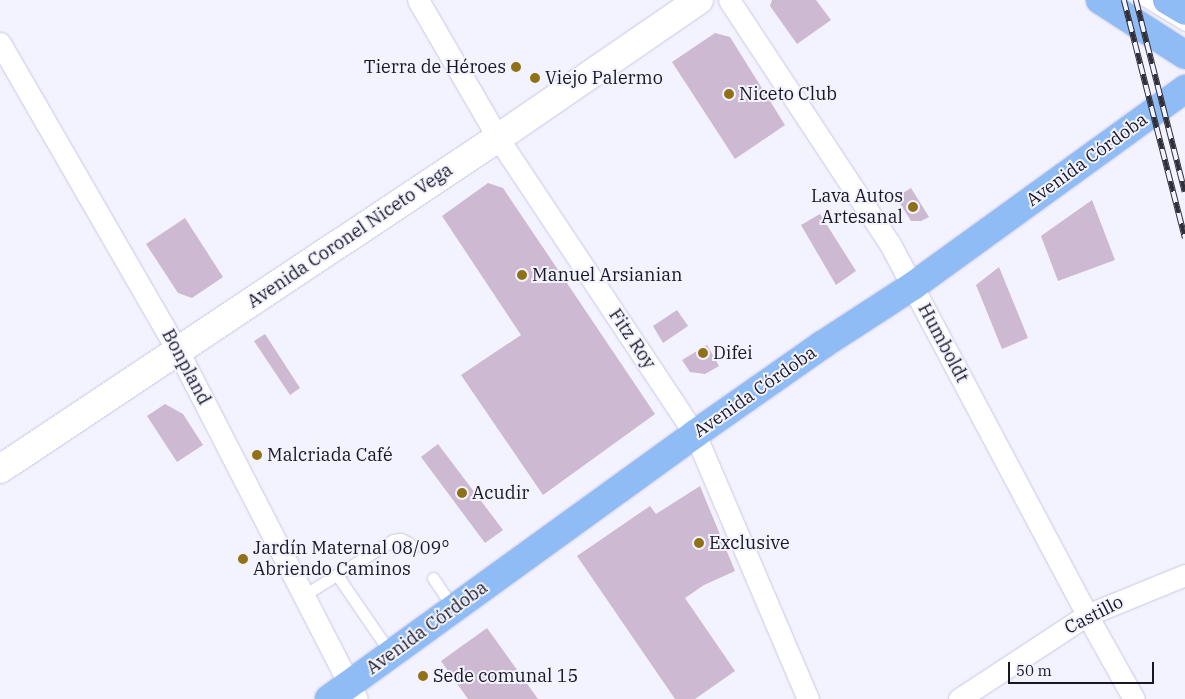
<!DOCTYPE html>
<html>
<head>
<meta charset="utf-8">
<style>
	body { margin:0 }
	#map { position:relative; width:1185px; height:699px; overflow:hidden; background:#f3f3ff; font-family:"IBM Plex Serif",serif }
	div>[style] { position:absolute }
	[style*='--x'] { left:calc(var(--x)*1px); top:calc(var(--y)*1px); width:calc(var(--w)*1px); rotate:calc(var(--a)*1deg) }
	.building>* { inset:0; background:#cdb9d1 }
	.roads { filter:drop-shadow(0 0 1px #c9c8e4) drop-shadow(0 0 1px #c9c8e4) }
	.service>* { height:11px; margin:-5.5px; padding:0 5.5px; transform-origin:5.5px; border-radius:5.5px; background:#fff }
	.minor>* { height:21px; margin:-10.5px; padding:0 10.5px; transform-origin:10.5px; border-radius:10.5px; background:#fff }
	.secondary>* { height:28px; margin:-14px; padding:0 14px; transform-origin:14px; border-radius:14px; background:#fff }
	.primary>* { height:28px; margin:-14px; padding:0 14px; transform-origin:14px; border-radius:14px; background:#8fbcf4 }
	.rail>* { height:5.5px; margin-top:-2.75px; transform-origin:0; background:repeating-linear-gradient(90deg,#f3f3ff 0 11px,#31303a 0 22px); box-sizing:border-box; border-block:1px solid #31303a }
	.dots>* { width:14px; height:14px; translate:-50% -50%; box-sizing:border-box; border:2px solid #f3f3ff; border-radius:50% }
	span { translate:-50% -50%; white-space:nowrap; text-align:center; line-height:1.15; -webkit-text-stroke:4px #f3f3ff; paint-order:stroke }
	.poi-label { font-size:18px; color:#191822 }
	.right { translate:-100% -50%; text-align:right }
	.left { translate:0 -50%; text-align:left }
	.street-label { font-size:18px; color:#191822 }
	.scale { position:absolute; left:1008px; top:662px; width:146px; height:22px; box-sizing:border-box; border:2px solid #191822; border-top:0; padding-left:6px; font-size:15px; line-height:18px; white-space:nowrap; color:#191822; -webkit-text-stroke:4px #f3f3ff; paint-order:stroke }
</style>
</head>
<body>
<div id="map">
	<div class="building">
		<div style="clip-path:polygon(772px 0,816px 0,831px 20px,797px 44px,770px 6px)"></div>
		<div style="clip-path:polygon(715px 33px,730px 37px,785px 125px,735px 159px,672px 62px)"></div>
		<div style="clip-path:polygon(488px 183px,503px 188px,655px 414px,543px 495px,461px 375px,521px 335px,442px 216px)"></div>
		<div style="clip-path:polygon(911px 188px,929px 217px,921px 221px,911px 221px,896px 197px)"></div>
		<div style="clip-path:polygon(1092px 200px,1115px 260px,1058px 281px,1041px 236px)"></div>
		<div style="clip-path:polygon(820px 214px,856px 271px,836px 285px,801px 225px)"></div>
		<div style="clip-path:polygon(185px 218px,223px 277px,192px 298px,178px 293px,146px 244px)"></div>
		<div style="clip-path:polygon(999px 267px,1028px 338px,1002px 349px,976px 285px)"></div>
		<div style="clip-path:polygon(677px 310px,688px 326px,663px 343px,653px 326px)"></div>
		<div style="clip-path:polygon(265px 334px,300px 388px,290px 395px,254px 341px)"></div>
		<div style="clip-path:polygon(707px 345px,719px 366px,705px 374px,690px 372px,682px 360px)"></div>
		<div style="clip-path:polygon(165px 404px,183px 414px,203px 445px,177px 462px,147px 416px)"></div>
		<div style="clip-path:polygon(438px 444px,503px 530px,485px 543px,421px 457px)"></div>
		<div style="clip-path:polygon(700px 486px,735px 571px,704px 585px,685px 598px,735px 671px,695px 699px,675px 699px,577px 556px,650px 506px,656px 514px)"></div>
		<div style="clip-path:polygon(487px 628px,538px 699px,468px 699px,441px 661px)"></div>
	</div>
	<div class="roads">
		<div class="service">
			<div style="--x:1144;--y:0;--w:48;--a:31.4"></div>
			<div style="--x:337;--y:575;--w:96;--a:55.6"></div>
			<div style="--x:433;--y:578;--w:37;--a:56"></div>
			<div style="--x:304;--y:595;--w:105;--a:-31.7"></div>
			<div style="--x:393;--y:540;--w:8;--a:-7"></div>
			<div style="--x:401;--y:539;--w:9;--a:27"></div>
			<div style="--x:409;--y:543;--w:6;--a:51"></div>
		</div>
		<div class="minor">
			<div style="--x:418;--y:0;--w:160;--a:59.9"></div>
			<div style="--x:498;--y:138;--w:356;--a:56.4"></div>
			<div style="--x:695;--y:434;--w:288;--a:66.9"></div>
			<div style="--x:729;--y:0;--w:292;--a:56.6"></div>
			<div style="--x:890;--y:244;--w:420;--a:62"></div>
			<div style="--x:1087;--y:615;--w:96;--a:60.8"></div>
			<div style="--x:0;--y:43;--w:356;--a:60"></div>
			<div style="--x:178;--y:351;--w:391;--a:62.8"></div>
			<div style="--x:959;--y:699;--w:153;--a:-33.3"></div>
			<div style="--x:1087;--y:615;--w:106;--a:-22.2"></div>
		</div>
		<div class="secondary">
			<div style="--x:0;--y:469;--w:598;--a:-33.61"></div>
			<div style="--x:498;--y:138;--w:244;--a:-34.5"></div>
		</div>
		<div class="primary">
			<div style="--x:1100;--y:0;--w:101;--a:32.9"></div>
			<div style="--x:1167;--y:0;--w:21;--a:31"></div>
			<div style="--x:329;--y:699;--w:452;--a:-35.9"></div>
			<div style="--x:695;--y:434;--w:155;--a:-35"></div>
			<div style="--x:822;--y:345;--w:108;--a:-33"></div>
			<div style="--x:913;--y:286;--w:336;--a:-35.9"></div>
		</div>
	</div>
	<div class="rail">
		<div style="--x:1124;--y:0;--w:246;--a:75.6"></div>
		<div style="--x:1136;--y:0;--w:198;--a:75.7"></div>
	</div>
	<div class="dots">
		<div style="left:516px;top:67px;background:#917117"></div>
		<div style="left:535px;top:78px;background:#917117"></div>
		<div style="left:729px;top:94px;background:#917117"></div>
		<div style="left:913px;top:207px;background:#917117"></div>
		<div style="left:522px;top:275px;background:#917117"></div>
		<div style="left:703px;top:353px;background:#917117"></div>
		<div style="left:257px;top:455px;background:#917117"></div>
		<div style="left:462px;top:493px;background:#917117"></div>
		<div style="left:699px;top:543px;background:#917117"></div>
		<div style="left:243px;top:559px;background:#917117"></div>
		<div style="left:423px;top:676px;background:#917117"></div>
	</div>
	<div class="poi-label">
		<span class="right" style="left:506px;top:67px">Tierra de Héroes</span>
		<span class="left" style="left:545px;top:78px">Viejo Palermo</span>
		<span class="left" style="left:739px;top:94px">Niceto Club</span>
		<span class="right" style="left:903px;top:207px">Lava Autos<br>Artesanal</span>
		<span class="left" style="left:532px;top:275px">Manuel Arsianian</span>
		<span class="left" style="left:713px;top:353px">Difei</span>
		<span class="left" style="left:267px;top:455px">Malcriada Café</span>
		<span class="left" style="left:472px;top:493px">Acudir</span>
		<span class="left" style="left:709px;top:543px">Exclusive</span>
		<span class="left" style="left:253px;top:559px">Jardín Maternal 08/09°<br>Abriendo Caminos</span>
		<span class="left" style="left:433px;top:676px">Sede comunal 15</span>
	</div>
	<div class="street-label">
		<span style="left:1087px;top:160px;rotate:-36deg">Avenida Córdoba</span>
		<span style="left:350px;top:236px;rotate:-34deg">Avenida Coronel Niceto Vega</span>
		<span style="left:632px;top:339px;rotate:56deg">Fitz Roy</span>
		<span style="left:943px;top:343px;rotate:62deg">Humboldt</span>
		<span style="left:186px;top:367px;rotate:62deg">Bonpland</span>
		<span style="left:755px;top:392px;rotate:-35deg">Avenida Córdoba</span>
		<span style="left:1094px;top:615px;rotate:-27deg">Castillo</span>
		<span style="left:427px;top:628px;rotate:-36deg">Avenida Córdoba</span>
	</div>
	<div class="scale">50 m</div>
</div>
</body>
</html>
